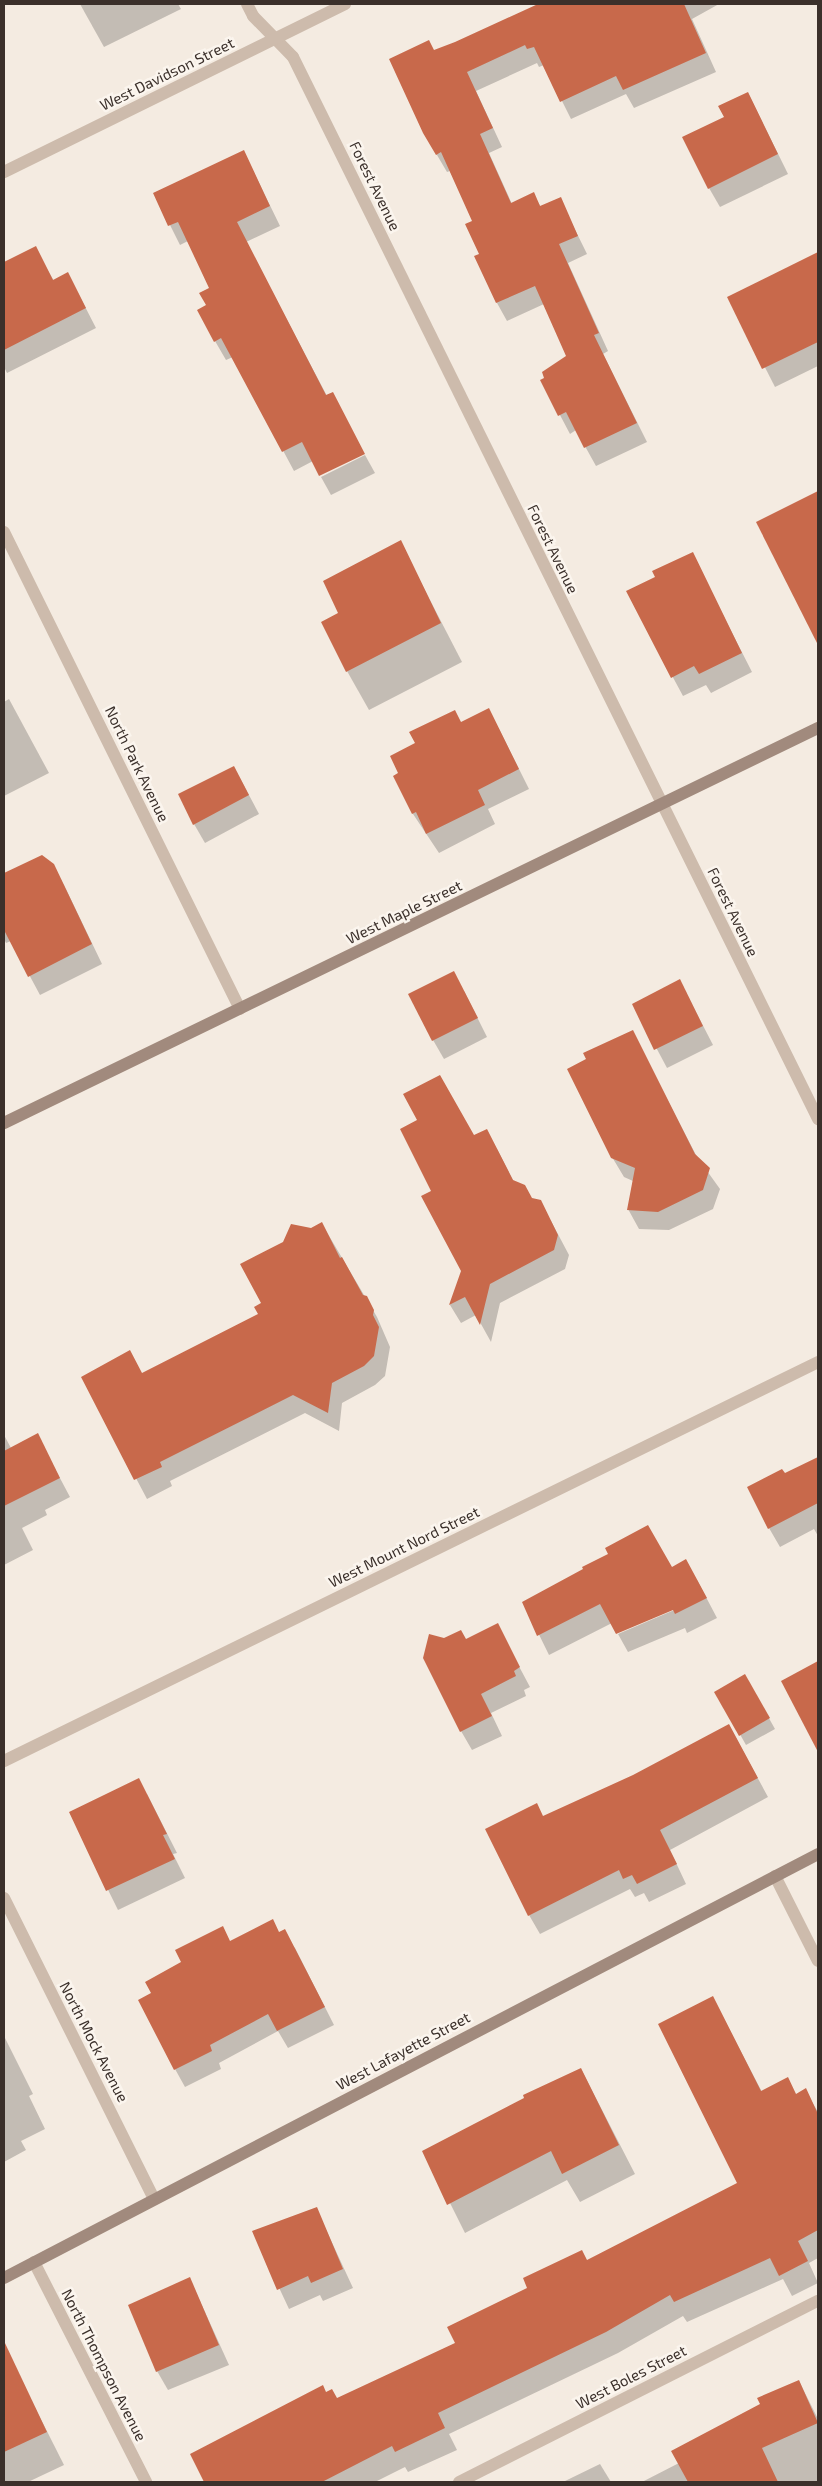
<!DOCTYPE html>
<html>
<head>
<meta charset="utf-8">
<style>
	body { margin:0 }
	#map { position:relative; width:822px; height:2486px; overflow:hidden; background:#f4ebe1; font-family:"Exo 2",sans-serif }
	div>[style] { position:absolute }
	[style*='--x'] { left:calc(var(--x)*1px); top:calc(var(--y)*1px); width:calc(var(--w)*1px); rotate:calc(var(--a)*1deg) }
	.shadow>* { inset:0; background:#0003 }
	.building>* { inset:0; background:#c8694b }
	.street>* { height:12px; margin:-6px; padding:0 6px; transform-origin:6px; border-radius:6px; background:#cdbbac }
	.secondary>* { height:12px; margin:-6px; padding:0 6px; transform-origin:6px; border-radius:6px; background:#a18a7d }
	span { translate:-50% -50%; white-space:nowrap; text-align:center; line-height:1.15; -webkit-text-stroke:5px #fbf5ee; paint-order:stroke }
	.street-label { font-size:15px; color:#3b302b }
	.frame { position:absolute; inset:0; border:5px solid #3b302b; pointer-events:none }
</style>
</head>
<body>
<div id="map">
	<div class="shadow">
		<div style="clip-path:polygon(80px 4px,178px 4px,181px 9px,104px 47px)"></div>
		<div style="clip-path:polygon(542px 4px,719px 4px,692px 19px,716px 72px,634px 108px,626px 94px,571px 119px,544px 65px,539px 67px,537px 63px,476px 91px,502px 147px,489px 153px,512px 204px,533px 194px,541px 207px,560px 199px,587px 254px,568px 263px,608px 351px,603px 354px,647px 442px,596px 466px,576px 430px,570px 434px,542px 381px,568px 356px,544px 304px,507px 321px,497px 303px,474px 222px,450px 171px,447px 172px,424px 133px,434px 51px,477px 35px)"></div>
		<div style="clip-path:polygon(748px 93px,788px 174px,720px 207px,709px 188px,725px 117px)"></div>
		<div style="clip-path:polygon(244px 152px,280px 226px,246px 242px,327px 396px,313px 461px,294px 471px,233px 357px,226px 360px,215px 341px,208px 306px,210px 289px,188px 241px,180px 245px,154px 193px)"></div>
		<div style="clip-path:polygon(35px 248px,54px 281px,78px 293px,96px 328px,7px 373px,4px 367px,4px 263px)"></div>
		<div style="clip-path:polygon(818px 254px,818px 366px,775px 387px,729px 297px)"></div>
		<div style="clip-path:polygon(365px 455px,375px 473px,331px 495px,321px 477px)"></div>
		<div style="clip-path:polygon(813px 495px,818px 504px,818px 641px,810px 626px)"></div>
		<div style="clip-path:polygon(400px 542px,462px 662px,369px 710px,347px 671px,340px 614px)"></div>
		<div style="clip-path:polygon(692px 554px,752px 672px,711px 693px,706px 685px,683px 696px,627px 592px,656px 578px)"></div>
		<div style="clip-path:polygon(9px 699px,49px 773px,4px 796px,4px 702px)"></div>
		<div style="clip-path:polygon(461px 723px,499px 729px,529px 789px,488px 809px,495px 824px,439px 853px,413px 814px,395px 776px)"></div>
		<div style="clip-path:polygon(234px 767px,259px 814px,205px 843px,194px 824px)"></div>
		<div style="clip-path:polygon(41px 856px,53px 865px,64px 885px,102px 964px,40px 995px,11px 941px,6px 943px,4px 939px,4px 875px)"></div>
		<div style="clip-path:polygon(680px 981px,713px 1045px,667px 1068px,633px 1004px)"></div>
		<div style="clip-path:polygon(464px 991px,487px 1037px,444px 1059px,433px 1040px)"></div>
		<div style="clip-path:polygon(632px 1031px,697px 1157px,720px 1189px,713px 1209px,669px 1230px,639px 1229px,628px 1209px,633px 1181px,624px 1177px,612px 1157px,588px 1060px)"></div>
		<div style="clip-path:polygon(474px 1136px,497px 1149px,514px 1182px,551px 1221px,569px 1255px,565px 1269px,500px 1303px,491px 1342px,476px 1315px,461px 1323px,450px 1305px,462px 1271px,433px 1192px)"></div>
		<div style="clip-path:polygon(322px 1224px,377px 1317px,390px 1347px,385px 1376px,375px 1385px,342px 1403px,339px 1431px,305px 1413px,170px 1481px,172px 1486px,147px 1499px,83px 1378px,143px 1374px,259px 1315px,262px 1304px,312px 1229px)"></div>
		<div style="clip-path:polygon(4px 1435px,11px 1448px,37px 1435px,70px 1497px,45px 1510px,47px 1515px,22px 1528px,33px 1550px,4px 1565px)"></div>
		<div style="clip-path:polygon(818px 1458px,818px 1536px,814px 1529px,780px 1547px,769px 1528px,784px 1475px)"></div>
		<div style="clip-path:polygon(697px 1580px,717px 1618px,687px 1633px,685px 1628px,628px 1652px,618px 1634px,679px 1608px,612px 1623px,549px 1655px,523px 1602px)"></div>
		<div style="clip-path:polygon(497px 1625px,530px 1687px,524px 1690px,526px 1696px,491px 1713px,502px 1736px,472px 1750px,461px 1731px,444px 1639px,466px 1640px)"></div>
		<div style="clip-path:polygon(818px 1663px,818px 1750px,782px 1681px)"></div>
		<div style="clip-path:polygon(745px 1676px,775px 1729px,746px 1745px,716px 1692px)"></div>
		<div style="clip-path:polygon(729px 1725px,768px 1797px,670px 1850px,686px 1884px,649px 1902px,644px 1893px,635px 1897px,630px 1889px,540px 1934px,529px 1915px,543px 1817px,633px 1776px)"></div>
		<div style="clip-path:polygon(147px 1794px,177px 1853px,173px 1854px,185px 1878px,118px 1910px,70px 1813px)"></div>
		<div style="clip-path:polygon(279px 1934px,295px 1948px,334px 2025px,288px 2048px,278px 2031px,219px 2063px,221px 2069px,185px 2087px,175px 2069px,152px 1993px,230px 1942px)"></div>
		<div style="clip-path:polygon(713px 1998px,762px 2092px,787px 2079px,796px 2095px,805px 2090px,818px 2112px,818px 2258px,809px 2263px,818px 2283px,792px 2296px,783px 2279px,687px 2322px,683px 2316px,618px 2353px,449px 2434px,457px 2450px,408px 2472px,405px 2467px,375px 2482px,205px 2482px,192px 2455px,326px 2394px,337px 2400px,456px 2343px,587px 2261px,739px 2183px)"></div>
		<div style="clip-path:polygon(4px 2036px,33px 2094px,29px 2096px,45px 2129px,21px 2141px,26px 2150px,4px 2162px)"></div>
		<div style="clip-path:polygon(581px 2069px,635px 2174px,580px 2202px,567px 2180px,465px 2233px,424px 2151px)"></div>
		<div style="clip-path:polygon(316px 2208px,353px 2288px,323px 2301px,320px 2295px,289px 2309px,253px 2232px)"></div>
		<div style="clip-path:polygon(190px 2279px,229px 2365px,168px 2390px,157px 2371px)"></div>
		<div style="clip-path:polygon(8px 2354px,64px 2465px,28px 2482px,4px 2482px,4px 2356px)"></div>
		<div style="clip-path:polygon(799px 2381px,818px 2419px,818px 2482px,642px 2482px,679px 2463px)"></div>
		<div style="clip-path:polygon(600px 2464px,611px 2482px,563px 2482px)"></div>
	</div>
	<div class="building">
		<div style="clip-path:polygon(538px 4px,684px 4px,706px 53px,623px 90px,616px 76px,560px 102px,534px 47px,527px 49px,525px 45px,467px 72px,493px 128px,480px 134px,511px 203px,534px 192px,540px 206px,561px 197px,578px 236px,559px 244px,599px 333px,594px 335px,637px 423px,584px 448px,566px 412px,558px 416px,540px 380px,544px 378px,542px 372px,566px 356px,535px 286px,496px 303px,474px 256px,479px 254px,465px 224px,472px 221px,441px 152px,436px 155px,423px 133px,389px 59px,429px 40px,434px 50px,455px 42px)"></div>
		<div style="clip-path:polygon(748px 92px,778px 154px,708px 189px,682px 137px,724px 117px,718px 106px)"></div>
		<div style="clip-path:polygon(244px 150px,270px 206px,237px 222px,326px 395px,333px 392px,365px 454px,319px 476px,302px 442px,282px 452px,221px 338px,214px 342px,197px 310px,206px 305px,199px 293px,209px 288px,178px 222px,168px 226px,153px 193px)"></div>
		<div style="clip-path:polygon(36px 246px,53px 280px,68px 272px,86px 308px,4px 350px,4px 262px)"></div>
		<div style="clip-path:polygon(818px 252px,818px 342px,762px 369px,727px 297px)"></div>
		<div style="clip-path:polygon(818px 491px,818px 645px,756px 522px)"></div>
		<div style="clip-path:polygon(401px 540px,441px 623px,346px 672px,321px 622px,338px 613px,323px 581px)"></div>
		<div style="clip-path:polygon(693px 552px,742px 653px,699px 674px,694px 666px,671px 678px,626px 591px,655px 577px,652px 571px)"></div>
		<div style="clip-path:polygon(489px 708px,519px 769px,478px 790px,485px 805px,426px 834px,416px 812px,412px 814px,393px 776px,398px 773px,390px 756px,415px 743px,409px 732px,455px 710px,461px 722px)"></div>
		<div style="clip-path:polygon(234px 766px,249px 795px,193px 825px,178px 794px)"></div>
		<div style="clip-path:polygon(42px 855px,54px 864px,92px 944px,28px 977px,4px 930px,4px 873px)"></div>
		<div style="clip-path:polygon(454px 971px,478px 1018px,432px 1041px,408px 994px)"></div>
		<div style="clip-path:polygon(680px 979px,703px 1026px,654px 1050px,632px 1004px)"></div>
		<div style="clip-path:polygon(633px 1030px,695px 1154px,710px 1168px,703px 1190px,658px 1212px,627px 1210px,635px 1168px,611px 1158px,567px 1069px,586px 1059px,583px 1053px)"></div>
		<div style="clip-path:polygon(440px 1075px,474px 1135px,487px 1129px,513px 1180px,525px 1185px,532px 1198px,541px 1200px,558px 1235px,554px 1250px,490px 1284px,480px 1325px,465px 1297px,449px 1305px,461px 1271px,421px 1196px,431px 1191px,400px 1129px,417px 1120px,403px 1094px)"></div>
		<div style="clip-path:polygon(322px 1222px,340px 1258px,342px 1257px,363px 1295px,367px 1296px,374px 1310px,373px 1315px,379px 1327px,374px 1356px,364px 1366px,332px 1383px,328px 1413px,293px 1395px,160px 1462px,162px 1467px,134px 1480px,81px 1377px,130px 1350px,142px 1373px,258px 1314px,254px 1307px,261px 1303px,240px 1264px,283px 1242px,291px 1224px,311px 1228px)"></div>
		<div style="clip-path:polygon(38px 1433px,60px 1478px,4px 1506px,4px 1451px)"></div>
		<div style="clip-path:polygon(818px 1457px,818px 1503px,768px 1529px,747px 1487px,782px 1469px,785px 1473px)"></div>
		<div style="clip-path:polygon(648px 1525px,672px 1567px,686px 1559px,707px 1598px,675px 1614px,673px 1610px,616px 1634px,600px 1604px,537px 1636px,522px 1602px,583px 1569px,582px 1567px,608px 1554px,605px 1548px)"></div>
		<div style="clip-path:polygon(498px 1623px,520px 1667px,514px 1671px,516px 1676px,481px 1694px,492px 1716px,460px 1732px,423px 1658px,429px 1634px,444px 1638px,461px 1630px,466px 1639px)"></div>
		<div style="clip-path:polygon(818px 1661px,818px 1752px,781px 1681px)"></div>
		<div style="clip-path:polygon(745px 1674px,770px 1718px,739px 1736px,714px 1692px)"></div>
		<div style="clip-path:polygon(729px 1724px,758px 1778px,660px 1830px,677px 1864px,637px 1884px,632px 1875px,623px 1879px,619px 1870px,528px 1916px,485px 1829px,537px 1803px,543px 1816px,633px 1775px)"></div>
		<div style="clip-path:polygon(139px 1778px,167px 1834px,163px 1835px,175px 1859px,106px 1891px,69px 1812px)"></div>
		<div style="clip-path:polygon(273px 1919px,279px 1932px,285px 1929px,325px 2007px,277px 2031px,268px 2014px,210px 2045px,212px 2051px,174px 2070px,138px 2000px,151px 1993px,145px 1982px,181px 1962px,175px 1950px,223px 1926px,230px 1941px)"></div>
		<div style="clip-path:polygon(713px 1996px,761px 2091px,788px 2077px,796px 2094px,806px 2088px,818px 2114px,818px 2230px,798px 2241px,808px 2261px,779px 2276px,770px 2258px,674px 2302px,670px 2295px,606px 2332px,438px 2413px,445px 2428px,395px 2452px,392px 2446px,322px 2482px,204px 2482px,190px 2454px,323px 2385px,326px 2392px,332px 2389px,337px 2398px,455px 2343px,447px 2327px,527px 2288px,523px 2278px,582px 2250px,587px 2260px,737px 2183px,658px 2024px)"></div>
		<div style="clip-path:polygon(581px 2068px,619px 2145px,562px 2174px,551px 2151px,447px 2205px,422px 2151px,524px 2098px,523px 2095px)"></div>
		<div style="clip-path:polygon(317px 2207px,343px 2269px,311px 2283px,308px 2276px,277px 2290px,252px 2231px)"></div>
		<div style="clip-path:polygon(190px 2277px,219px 2345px,156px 2372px,128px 2305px)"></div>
		<div style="clip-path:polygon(4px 2341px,47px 2432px,4px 2452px)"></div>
		<div style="clip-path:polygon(799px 2380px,818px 2423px,762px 2448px,778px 2482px,688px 2482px,671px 2451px,760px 2404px,757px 2398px)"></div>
	</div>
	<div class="street">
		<div style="--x:247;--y:4;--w:13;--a:63"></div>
		<div style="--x:253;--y:16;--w:57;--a:45.7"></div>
		<div style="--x:293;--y:57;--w:1185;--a:63.69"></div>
		<div style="--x:4;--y:172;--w:380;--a:-26.2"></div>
		<div style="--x:4;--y:532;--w:532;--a:63.68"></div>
		<div style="--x:4;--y:1761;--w:907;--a:-26.11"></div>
		<div style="--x:775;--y:1876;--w:95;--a:63.2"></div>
		<div style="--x:4;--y:1898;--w:336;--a:63.5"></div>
		<div style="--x:34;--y:2262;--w:247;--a:63"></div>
		<div style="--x:459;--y:2482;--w:402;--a:-26.8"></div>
	</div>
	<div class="secondary">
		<div style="--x:4;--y:1123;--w:905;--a:-25.89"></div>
		<div style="--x:4;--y:2278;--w:918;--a:-27.51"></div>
	</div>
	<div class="street-label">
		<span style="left:167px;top:74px;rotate:-26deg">West Davidson Street</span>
		<span style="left:375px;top:186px;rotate:64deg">Forest Avenue</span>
		<span style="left:553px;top:549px;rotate:64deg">Forest Avenue</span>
		<span style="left:137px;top:764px;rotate:64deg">North Park Avenue</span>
		<span style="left:404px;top:912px;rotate:-26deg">West Maple Street</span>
		<span style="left:733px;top:912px;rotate:64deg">Forest Avenue</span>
		<span style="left:404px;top:1547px;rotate:-26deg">West Mount Nord Street</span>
		<span style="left:94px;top:2042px;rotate:63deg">North Mock Avenue</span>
		<span style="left:403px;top:2051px;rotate:-28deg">West Lafayette Street</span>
		<span style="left:104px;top:2365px;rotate:63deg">North Thompson Avenue</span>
		<span style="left:631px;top:2377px;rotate:-27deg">West Boles Street</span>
	</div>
	<div class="frame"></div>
</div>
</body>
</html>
